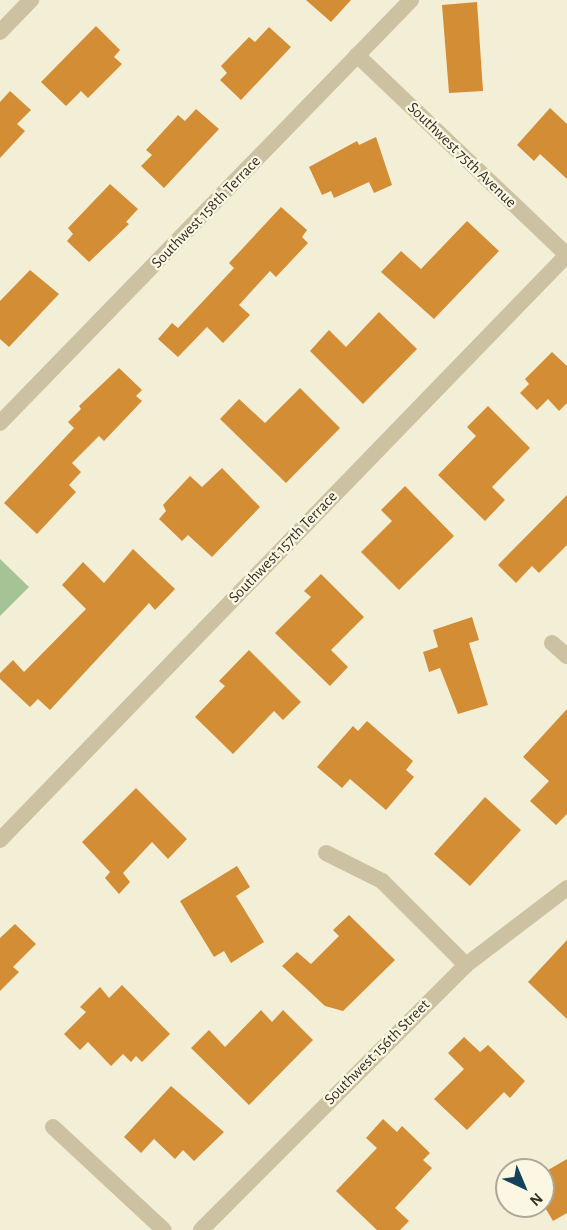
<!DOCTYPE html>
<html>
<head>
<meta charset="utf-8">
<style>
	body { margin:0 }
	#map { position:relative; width:567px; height:1230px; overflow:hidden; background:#f3efd6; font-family:"Alegreya Sans",sans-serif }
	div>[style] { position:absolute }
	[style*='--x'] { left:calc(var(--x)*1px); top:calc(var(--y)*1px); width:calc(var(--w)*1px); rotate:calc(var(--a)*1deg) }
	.green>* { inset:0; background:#a5c395 }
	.building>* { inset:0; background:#d28d35 }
	.minor>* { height:16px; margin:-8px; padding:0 8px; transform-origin:8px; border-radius:8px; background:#ccc2a1 }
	span { translate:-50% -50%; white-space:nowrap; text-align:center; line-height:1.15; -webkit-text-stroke:4.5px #fbf7e3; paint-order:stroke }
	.street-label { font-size:16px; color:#362f25 }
	.north { position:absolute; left:495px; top:1158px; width:60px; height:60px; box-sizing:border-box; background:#fbf7e3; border:2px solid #aca797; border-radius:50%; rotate:136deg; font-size:16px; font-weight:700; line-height:24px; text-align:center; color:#362f25 }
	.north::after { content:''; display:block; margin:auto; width:21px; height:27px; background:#16415b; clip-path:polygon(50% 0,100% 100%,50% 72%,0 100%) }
</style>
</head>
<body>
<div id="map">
	<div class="green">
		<div style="clip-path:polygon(0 559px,29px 587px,0 616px)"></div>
	</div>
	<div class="building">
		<div style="clip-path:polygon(306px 0,351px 0,331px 22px)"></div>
		<div style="clip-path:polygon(477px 2px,483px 91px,449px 93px,442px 5px)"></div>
		<div style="clip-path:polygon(96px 26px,120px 50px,114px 57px,122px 64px,88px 98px,81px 91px,66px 106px,41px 82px)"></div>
		<div style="clip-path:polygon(269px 27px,291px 47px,241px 100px,220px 80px,227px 73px,221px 66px,249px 37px,255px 42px)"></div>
		<div style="clip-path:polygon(10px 91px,31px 110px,17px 124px,25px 131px,0 158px,0 102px)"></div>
		<div style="clip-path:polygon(550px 108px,567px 124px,567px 179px,540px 154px,534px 161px,517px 145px)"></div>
		<div style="clip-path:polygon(196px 109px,219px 129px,164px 188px,141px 166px,152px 155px,146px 150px,178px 115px,185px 121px)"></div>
		<div style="clip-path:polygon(376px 137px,392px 185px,374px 193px,369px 182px,334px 198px,331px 191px,322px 195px,309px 167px,357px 141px,359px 145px)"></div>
		<div style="clip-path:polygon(110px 184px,138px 209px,126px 222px,129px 224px,89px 262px,67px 241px,73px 234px,68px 228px)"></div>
		<div style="clip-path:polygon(281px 207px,307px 230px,302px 237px,308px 243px,276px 277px,270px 271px,239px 305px,250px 315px,223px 343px,207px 327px,178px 357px,158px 339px,172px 323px,178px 328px,234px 268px,229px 263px)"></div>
		<div style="clip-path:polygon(467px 221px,499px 251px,434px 319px,381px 272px,401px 251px,421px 269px)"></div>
		<div style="clip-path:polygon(30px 270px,59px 294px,9px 347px,0 339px,0 301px)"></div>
		<div style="clip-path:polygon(379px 312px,417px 349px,363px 404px,310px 351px,329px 330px,346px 347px)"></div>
		<div style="clip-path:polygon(552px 352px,567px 366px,567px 403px,559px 411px,548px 399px,537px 410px,520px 393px,529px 384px,525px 379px)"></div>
		<div style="clip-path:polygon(119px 368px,142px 390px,136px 396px,142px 401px,104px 441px,99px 436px,72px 463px,81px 472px,69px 485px,76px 492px,37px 534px,4px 503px,74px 428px,68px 422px,81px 409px,79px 406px)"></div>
		<div style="clip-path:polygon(300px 388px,340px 428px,286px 483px,220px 419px,239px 399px,265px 423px)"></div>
		<div style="clip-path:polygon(488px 406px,530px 448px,492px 487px,505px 500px,485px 521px,438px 475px,476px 436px,467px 427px)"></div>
		<div style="clip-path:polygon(222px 468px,260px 507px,212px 557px,188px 535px,182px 541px,159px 519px,166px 511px,163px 505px,190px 476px,202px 487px)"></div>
		<div style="clip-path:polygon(405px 486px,454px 536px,399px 590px,361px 552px,392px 521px,381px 510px)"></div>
		<div style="clip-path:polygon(567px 495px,567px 545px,539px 573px,532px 566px,516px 583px,498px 565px)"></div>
		<div style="clip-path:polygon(133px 549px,175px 589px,155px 610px,149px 603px,50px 710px,38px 699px,30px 707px,0 679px,0 673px,13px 660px,24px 672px,86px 609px,62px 585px,83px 562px,104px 583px)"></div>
		<div style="clip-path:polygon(321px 574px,364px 617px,331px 650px,348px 667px,330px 686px,275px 633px,311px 597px,304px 591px)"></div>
		<div style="clip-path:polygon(472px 617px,479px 640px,469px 643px,488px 705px,458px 714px,440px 668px,429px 672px,423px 652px,438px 647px,433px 630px)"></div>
		<div style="clip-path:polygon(249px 650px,301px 702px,283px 720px,274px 711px,233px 754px,195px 717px,225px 686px,219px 681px)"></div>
		<div style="clip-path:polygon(567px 709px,567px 814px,556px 825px,530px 801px,549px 781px,523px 757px)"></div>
		<div style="clip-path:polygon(367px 721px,413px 761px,406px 770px,414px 777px,386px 810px,350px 779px,342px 788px,317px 767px,353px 726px,358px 731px)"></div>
		<div style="clip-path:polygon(136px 788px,187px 839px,168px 859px,152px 842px,123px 873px,130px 882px,119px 894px,105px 878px,110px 872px,82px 842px)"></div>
		<div style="clip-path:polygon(485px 797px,521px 830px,470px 886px,434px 854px)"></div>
		<div style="clip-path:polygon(237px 866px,250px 887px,236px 896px,264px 942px,231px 963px,224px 951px,214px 957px,180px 901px)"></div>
		<div style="clip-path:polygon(349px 915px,395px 960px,343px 1011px,325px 1006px,282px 966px,297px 952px,311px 964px,339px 936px,333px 930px)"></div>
		<div style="clip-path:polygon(15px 924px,36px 944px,13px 967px,19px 972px,0 991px,0 938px)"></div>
		<div style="clip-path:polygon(567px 940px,567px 1019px,528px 982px)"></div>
		<div style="clip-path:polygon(122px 985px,170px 1034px,142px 1062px,136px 1056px,131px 1062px,123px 1054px,111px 1066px,88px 1042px,80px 1050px,64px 1034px,86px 1012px,80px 1007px,100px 987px,109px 998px)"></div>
		<div style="clip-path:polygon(261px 1010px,272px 1022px,283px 1010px,313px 1040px,249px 1105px,191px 1048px,209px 1030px,225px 1047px)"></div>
		<div style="clip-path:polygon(464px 1037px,480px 1052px,488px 1045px,525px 1081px,510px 1098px,504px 1092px,467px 1130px,434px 1099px,464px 1069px,448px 1053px)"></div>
		<div style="clip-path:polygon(171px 1086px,224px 1132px,194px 1161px,183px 1150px,175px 1159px,154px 1139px,141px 1153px,124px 1137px)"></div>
		<div style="clip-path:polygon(383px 1119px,397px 1132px,402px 1126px,430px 1153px,423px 1160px,432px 1168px,395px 1208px,409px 1221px,400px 1230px,377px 1230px,336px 1191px,377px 1148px,366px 1138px)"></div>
		<div style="clip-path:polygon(567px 1159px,567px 1213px,553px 1221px,543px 1204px,543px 1173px)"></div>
	</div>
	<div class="minor">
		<div style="--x:0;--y:32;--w:45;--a:-45.9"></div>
		<div style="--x:357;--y:55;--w:290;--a:43.6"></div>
		<div style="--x:0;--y:423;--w:590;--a:-45.82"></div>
		<div style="--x:552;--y:643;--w:20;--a:41"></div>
		<div style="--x:0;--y:840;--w:815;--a:-45.9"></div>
		<div style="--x:326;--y:853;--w:63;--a:26.6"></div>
		<div style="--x:382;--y:881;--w:119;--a:45"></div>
		<div style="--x:53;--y:1127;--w:151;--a:42.9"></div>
		<div style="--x:201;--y:1230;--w:375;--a:-45"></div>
		<div style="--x:466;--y:965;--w:127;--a:-37.3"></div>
	</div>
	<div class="street-label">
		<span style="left:462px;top:155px;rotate:44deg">Southwest 75th Avenue</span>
		<span style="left:206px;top:212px;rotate:-46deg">Southwest 158th Terrace</span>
		<span style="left:283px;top:547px;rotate:-46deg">Southwest 157th Terrace</span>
		<span style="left:377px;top:1052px;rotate:-45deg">Southwest 156th Street</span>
	</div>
	<div class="north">N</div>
</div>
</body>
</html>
